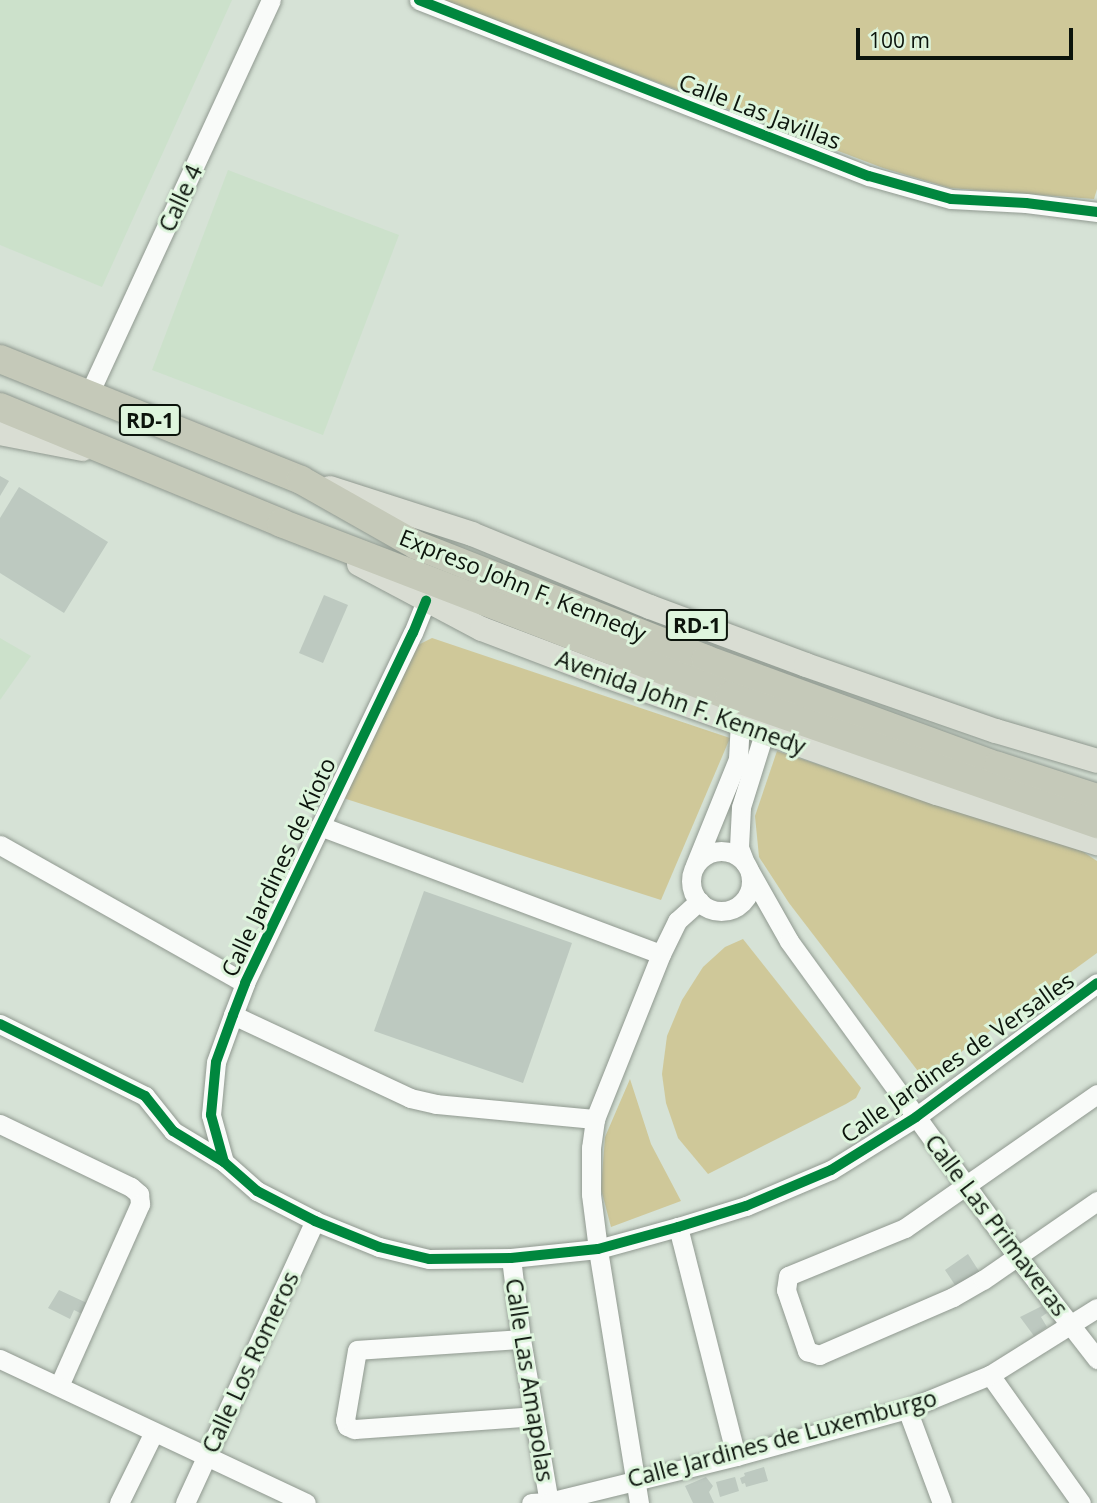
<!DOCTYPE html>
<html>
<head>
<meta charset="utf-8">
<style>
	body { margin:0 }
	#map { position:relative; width:1097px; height:1503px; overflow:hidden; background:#d6e2d6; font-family:"Open Sans",sans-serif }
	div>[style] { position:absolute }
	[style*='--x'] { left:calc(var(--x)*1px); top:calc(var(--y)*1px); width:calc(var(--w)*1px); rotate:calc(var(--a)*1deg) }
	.built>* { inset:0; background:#cce1cb }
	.green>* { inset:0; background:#cfc899 }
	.building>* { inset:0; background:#bdc9c0 }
	.roads { filter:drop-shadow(0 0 2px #909990) drop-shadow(0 0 2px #909990) }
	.minor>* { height:19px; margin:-9.5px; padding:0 9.5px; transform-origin:9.5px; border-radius:9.5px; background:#f9fbf9 }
	.minor>.ring { margin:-9.5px; padding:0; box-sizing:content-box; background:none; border:19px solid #f9fbf9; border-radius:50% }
	.major>* { height:24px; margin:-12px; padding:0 12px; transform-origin:12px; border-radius:12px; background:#d9ddd3 }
	.highway>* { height:28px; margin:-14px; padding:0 14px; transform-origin:14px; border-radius:14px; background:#c5c9b9 }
	.cycleway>* { height:10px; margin:-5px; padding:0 5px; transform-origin:5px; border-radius:5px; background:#00873e }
	span { translate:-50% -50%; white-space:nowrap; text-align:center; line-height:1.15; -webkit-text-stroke:6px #def5dd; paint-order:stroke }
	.shield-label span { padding:2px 5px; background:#def5dd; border:2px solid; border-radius:5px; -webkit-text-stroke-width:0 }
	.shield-label { font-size:21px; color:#0c140c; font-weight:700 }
	.street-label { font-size:23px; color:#0c140c }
	.scale { position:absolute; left:856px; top:28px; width:217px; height:32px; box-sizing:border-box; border:4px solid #0c140c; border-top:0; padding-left:9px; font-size:21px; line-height:24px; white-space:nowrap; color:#0c140c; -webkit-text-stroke:5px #def5dd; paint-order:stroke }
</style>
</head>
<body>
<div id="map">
	<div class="built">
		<div style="clip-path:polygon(0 0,232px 0,102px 287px,0 245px)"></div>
		<div style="clip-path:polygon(228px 170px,399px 235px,323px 435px,152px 370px)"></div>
		<div style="clip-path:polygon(0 638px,31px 656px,0 700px)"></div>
	</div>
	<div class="green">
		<div style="clip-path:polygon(440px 0,1097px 0,1097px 189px,1094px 199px,950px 188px,883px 168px)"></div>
		<div style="clip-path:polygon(432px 638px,730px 738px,661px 900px,340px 797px,414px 647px)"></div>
		<div style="clip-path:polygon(777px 751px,1082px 851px,1097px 861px,1097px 953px,924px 1079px,789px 903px,759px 857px,755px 816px)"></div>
		<div style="clip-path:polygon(743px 939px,861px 1088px,856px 1098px,846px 1104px,708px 1174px,678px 1138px,666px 1103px,662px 1074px,667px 1036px,682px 1000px,703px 967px,725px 947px)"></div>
		<div style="clip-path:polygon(630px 1079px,651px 1144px,681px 1201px,611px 1227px,601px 1189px,605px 1137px)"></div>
	</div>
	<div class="building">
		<div style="clip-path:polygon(0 476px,9px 481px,0 496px)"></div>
		<div style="clip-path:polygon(19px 487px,108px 542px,64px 613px,0 573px,0 518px)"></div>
		<div style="clip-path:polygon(324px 595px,348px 605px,323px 663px,299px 653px)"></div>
		<div style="clip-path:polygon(424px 891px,572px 943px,523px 1083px,374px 1031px)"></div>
		<div style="clip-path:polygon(968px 1254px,982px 1276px,959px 1291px,945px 1270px)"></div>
		<div style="clip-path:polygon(59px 1290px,87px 1303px,82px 1314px,74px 1310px,70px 1319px,48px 1308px)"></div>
		<div style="clip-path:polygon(1042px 1306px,1047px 1313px,1041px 1317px,1047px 1327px,1034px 1336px,1020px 1317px)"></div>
		<div style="clip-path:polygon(764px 1467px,768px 1481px,746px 1487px,745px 1483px,742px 1484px,740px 1478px,745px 1476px,744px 1473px)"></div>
		<div style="clip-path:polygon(706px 1477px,713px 1486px,709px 1492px,714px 1503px,693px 1503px,685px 1486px)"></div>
		<div style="clip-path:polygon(735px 1477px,739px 1491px,720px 1497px,716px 1482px)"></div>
	</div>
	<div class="roads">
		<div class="minor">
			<div style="--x:419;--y:0;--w:483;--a:21.4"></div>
			<div style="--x:869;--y:176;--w:85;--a:15.7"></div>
			<div style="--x:951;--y:199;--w:75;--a:3.1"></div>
			<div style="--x:1026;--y:203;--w:72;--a:7.2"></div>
			<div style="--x:88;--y:396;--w:436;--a:-65.2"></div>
			<div style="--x:320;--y:826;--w:364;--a:20.6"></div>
			<div style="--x:0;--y:845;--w:281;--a:29.4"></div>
			<div class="ring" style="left:691px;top:851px;width:41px;height:41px"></div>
			<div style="--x:745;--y:863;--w:17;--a:-111"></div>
			<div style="--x:739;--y:847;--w:40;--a:-87.1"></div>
			<div style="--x:741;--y:807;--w:77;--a:-72.7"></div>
			<div style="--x:695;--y:865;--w:114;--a:-67.9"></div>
			<div style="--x:738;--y:759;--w:35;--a:-87"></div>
			<div style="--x:750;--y:872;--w:79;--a:60.5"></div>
			<div style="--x:789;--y:941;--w:387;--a:54.1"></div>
			<div style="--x:1016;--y:1255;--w:132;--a:52.1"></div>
			<div style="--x:233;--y:1015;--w:195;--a:25.1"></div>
			<div style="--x:410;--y:1098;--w:27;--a:13"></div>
			<div style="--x:436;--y:1104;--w:160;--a:5.4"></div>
			<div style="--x:0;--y:1024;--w:162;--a:26.4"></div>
			<div style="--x:145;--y:1096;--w:45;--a:51.3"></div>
			<div style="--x:173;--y:1131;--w:60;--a:31.3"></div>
			<div style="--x:224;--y:1162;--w:44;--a:41.3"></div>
			<div style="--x:257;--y:1191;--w:65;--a:27.3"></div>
			<div style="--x:315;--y:1221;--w:69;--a:22.1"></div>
			<div style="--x:379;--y:1247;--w:51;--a:13.5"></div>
			<div style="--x:429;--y:1259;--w:82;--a:-0.7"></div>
			<div style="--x:511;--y:1258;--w:87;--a:-5.9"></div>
			<div style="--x:598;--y:1249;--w:83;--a:-15.4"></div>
			<div style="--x:678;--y:1227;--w:71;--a:-17.2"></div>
			<div style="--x:746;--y:1206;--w:92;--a:-23"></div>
			<div style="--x:831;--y:1170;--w:100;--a:-31.9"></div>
			<div style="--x:916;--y:1117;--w:225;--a:-36.5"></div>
			<div style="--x:1097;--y:1094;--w:234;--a:145.1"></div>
			<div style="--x:905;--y:1228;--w:126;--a:157.7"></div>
			<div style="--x:788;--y:1276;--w:14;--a:98"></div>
			<div style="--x:786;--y:1290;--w:65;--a:71"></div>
			<div style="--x:807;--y:1351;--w:13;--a:18"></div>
			<div style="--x:819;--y:1355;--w:146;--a:-23.4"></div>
			<div style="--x:953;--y:1297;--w:34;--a:-30"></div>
			<div style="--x:983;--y:1280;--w:139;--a:-34.7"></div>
			<div style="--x:0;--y:1124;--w:145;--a:25.7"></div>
			<div style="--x:131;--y:1187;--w:11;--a:41"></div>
			<div style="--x:139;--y:1194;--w:10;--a:84"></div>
			<div style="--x:140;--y:1204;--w:199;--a:114"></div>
			<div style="--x:224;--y:1162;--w:49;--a:-105.5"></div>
			<div style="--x:211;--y:1115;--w:53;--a:-84.6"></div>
			<div style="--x:216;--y:1062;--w:50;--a:-70.1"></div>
			<div style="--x:233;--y:1015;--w:34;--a:-69"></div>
			<div style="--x:245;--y:983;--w:388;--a:-64.4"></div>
			<div style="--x:413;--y:633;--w:35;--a:-68"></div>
			<div style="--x:678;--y:1227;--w:236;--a:75.8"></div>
			<div style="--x:511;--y:1258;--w:82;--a:83"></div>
			<div style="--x:521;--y:1339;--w:165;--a:80.3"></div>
			<div style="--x:521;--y:1339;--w:164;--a:176.2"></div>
			<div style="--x:357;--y:1350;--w:71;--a:99.7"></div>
			<div style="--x:345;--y:1420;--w:6;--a:72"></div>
			<div style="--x:347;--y:1426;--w:8;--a:23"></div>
			<div style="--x:354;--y:1429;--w:180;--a:-4.1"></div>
			<div style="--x:0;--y:1359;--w:338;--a:25.2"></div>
			<div style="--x:990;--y:1375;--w:157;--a:54.6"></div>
			<div style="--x:907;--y:1409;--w:100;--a:69.6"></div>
			<div style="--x:119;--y:1503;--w:79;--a:-63.8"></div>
			<div style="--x:185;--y:1503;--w:311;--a:-65.3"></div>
			<div style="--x:531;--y:1503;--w:18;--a:-3"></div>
			<div style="--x:549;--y:1502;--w:193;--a:-13.8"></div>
			<div style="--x:736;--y:1456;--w:177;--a:-15.4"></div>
			<div style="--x:907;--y:1409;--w:90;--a:-22.3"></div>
			<div style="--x:990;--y:1375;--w:126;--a:-32.1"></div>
			<div style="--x:639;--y:1503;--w:257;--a:-99.2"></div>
			<div style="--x:598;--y:1249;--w:55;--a:-97.3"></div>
			<div style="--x:591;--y:1194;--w:46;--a:-90"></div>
			<div style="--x:591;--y:1148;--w:29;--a:-82"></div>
			<div style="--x:595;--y:1119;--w:178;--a:-68.2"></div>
			<div style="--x:661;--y:954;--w:37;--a:-64"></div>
			<div style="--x:677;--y:921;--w:30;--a:-42"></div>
		</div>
		<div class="major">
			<div style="--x:0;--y:433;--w:84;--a:11"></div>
			<div style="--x:330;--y:488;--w:149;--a:17.9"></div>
			<div style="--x:472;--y:534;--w:192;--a:22.3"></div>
			<div style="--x:650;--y:607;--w:166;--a:20.4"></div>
			<div style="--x:806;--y:665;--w:201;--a:19.2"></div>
			<div style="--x:996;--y:731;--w:105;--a:16.5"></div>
			<div style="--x:359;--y:564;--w:139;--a:27.9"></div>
			<div style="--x:482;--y:629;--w:133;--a:20.8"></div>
			<div style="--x:606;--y:676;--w:351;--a:19.5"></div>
			<div style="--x:937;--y:793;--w:168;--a:17.4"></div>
		</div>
		<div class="highway">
			<div style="--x:0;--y:359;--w:324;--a:21.9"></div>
			<div style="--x:301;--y:480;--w:132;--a:29.5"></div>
			<div style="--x:416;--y:545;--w:311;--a:21.5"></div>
			<div style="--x:705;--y:659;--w:312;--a:20.1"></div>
			<div style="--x:998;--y:766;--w:104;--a:17.9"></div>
			<div style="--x:0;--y:407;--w:304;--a:22.4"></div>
			<div style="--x:281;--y:523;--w:480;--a:21.1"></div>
			<div style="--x:729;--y:696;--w:390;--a:19.2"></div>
		</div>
	</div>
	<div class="cycleway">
		<div style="--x:419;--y:0;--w:483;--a:21.4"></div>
		<div style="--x:869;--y:176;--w:85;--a:15.7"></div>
		<div style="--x:951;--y:199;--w:75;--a:3.1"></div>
		<div style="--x:1026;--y:203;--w:72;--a:7.2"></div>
		<div style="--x:0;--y:1024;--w:162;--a:26.4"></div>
		<div style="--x:145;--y:1096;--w:45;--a:51.3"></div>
		<div style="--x:173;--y:1131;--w:60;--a:31.3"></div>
		<div style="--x:224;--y:1162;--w:44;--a:41.3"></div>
		<div style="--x:257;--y:1191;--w:65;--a:27.3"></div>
		<div style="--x:315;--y:1221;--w:69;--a:22.1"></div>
		<div style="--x:379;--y:1247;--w:51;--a:13.5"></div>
		<div style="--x:429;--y:1259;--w:82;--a:-0.7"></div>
		<div style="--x:511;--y:1258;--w:87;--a:-5.9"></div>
		<div style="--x:598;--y:1249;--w:83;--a:-15.4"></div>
		<div style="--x:678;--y:1227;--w:71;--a:-17.2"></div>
		<div style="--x:746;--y:1206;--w:92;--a:-23"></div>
		<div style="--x:831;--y:1170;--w:100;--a:-31.9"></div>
		<div style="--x:916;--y:1117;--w:225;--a:-36.5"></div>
		<div style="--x:224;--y:1162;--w:49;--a:-105.5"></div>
		<div style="--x:211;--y:1115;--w:53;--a:-84.6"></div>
		<div style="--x:216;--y:1062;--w:50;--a:-70.1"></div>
		<div style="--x:233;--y:1015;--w:34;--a:-69"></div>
		<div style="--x:245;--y:983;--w:388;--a:-64.4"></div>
		<div style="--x:413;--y:633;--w:35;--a:-68"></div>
	</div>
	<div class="shield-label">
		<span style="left:150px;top:420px">RD-1</span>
		<span style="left:697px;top:625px">RD-1</span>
	</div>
	<div class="street-label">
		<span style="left:760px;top:111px;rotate:21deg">Calle Las Javillas</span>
		<span style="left:180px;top:198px;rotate:-65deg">Calle 4</span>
		<span style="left:523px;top:585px;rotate:22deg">Expreso John F. Kennedy</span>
		<span style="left:681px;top:702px;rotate:20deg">Avenida John F. Kennedy</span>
		<span style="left:278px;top:867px;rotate:-65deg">Calle Jardines de Kioto</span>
		<span style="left:957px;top:1057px;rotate:-35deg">Calle Jardines de Versalles</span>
		<span style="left:997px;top:1225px;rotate:53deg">Calle Las Primaveras</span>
		<span style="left:250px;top:1362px;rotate:-65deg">Calle Los Romeros</span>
		<span style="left:530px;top:1380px;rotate:81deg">Calle Las Amapolas</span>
		<span style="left:782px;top:1438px;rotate:-15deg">Calle Jardines de Luxemburgo</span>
	</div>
	<div class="scale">100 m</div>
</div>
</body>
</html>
